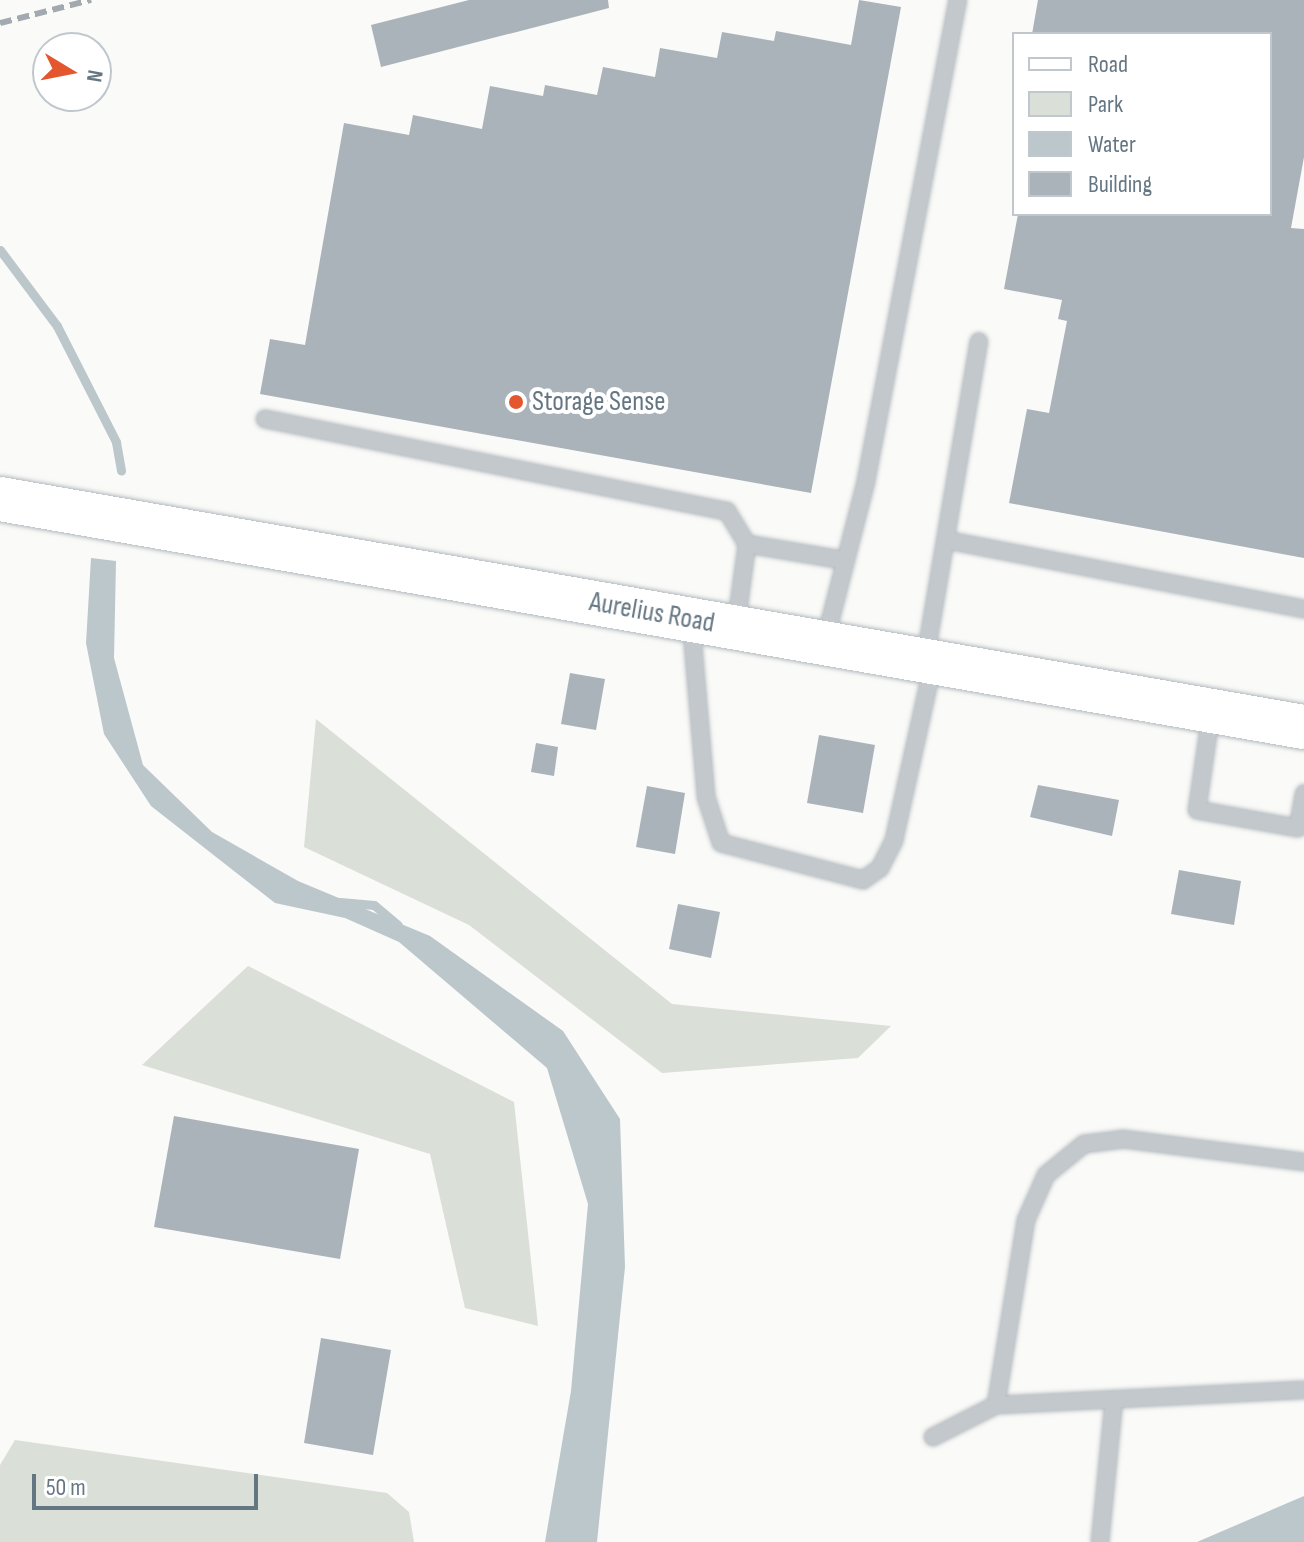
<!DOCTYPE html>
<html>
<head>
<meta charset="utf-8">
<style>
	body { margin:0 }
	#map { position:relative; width:1304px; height:1542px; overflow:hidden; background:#fafaf8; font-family:"Sofia Sans Condensed",sans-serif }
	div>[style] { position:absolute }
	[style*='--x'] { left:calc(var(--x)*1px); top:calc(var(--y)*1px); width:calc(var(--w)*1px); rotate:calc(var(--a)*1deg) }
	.green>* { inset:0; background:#dadfd7 }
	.water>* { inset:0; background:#bbc7cb }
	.stream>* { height:9px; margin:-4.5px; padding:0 4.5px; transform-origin:4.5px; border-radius:4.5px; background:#bbc7cb }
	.building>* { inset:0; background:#aab3b9 }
	.roads { filter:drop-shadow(0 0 2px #b3babf) drop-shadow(0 0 2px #b3babf) }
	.lane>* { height:16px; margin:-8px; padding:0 8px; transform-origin:8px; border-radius:8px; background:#c3c8cc }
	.secondary>* { height:44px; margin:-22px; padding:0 22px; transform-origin:22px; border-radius:22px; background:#fff }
	.rail>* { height:6px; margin-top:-3px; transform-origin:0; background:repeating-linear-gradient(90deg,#a2aab0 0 12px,transparent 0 18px) }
	.dots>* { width:22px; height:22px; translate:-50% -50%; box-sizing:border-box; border:4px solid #fff; border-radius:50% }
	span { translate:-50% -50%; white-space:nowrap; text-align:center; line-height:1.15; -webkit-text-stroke:8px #fff; paint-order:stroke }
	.poi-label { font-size:28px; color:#657683 }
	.left { translate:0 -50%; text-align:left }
	.street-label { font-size:28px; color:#657683 }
	.legend { position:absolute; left:1012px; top:32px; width:260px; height:184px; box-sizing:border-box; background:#fff; border:2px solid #c1c8cd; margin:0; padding:10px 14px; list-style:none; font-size:24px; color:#657683 }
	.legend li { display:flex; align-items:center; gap:16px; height:40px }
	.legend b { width:40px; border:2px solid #c1c8cd }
	.north { position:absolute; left:32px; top:32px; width:80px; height:80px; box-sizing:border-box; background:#fff; border:2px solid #c1c8cd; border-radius:50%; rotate:100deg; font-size:22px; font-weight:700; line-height:32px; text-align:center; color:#657683 }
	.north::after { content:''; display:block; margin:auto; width:28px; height:36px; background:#e4572e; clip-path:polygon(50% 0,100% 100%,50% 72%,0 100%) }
	.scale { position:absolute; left:32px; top:1474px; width:226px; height:36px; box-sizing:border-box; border:4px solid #657683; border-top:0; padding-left:10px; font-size:24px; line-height:28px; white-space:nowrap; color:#657683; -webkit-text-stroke:6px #fff; paint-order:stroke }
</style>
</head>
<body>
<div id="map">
	<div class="green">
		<div style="clip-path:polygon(316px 719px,672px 1004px,891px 1026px,858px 1058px,662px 1073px,469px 925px,304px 847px)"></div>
		<div style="clip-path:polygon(248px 966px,514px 1102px,538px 1326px,465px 1308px,430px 1154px,142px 1065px)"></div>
		<div style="clip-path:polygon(15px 1440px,387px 1493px,409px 1512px,414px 1542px,0 1542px,0 1465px)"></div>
	</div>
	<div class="water">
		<div style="clip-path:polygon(91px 558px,116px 561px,114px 658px,143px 765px,212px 832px,298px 881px,430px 936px,563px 1031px,620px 1119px,625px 1267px,597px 1542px,545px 1542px,571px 1391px,588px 1204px,547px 1068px,399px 942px,345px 918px,275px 903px,151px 806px,104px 734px,86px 643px)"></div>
		<div style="clip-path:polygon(1304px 1496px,1304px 1542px,1197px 1542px)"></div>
	</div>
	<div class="stream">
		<div style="--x:0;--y:250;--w:95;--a:53.1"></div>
		<div style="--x:57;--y:326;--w:130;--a:63"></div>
		<div style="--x:116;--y:442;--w:29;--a:80"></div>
		<div style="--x:340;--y:902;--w:34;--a:5"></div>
		<div style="--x:374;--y:905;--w:31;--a:40"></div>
	</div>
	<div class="building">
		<div style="clip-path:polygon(469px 0,608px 0,609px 8px,381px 67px,371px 25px)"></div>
		<div style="clip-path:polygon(859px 0,901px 7px,811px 493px,260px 394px,270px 339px,305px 345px,344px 123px,409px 135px,413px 115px,482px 129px,490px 86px,543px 96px,545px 85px,597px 95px,603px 67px,655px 77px,660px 48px,717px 58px,722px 32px,774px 41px,776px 31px,851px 45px)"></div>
		<div style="clip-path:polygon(1038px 0,1304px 0,1304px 157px,1291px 228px,1304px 229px,1304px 558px,1009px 503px,1027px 409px,1049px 413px,1067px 321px,1058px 319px,1062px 300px,1004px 289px,1018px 214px,1270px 214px,1270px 34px,1032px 34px)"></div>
		<div style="clip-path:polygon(570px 673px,605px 679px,596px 730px,561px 724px)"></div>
		<div style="clip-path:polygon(819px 735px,875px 745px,863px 813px,807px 803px)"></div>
		<div style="clip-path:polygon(536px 743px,558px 747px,554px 776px,531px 772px)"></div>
		<div style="clip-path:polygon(1038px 785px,1119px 800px,1112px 836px,1030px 817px)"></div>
		<div style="clip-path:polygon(647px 786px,685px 793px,675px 854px,636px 847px)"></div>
		<div style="clip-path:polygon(1179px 870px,1241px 881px,1234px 925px,1171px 914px)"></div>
		<div style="clip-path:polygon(678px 904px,720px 912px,711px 958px,669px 949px)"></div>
		<div style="clip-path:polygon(174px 1116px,359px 1149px,340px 1259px,154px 1227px)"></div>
		<div style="clip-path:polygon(321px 1338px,391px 1350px,373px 1455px,304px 1443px)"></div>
	</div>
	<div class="roads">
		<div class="lane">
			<div style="--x:265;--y:419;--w:471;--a:11.3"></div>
			<div style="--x:727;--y:511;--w:39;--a:59"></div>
			<div style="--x:747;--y:544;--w:97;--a:9.5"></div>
			<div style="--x:946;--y:540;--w:365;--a:10.9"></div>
			<div style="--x:691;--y:621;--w:177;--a:85.1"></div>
			<div style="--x:706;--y:797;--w:48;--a:71.9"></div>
			<div style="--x:721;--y:843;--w:147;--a:14.6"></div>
			<div style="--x:863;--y:880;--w:21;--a:-35"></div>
			<div style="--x:880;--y:868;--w:31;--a:-63"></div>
			<div style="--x:894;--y:840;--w:180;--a:-77.5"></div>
			<div style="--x:736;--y:626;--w:83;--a:-82.4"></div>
			<div style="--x:825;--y:641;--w:165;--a:-75.6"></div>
			<div style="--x:866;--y:481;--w:490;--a:-79.2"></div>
			<div style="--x:925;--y:660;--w:323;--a:-80.4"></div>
			<div style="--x:1211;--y:714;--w:97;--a:98.3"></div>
			<div style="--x:1197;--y:810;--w:103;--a:10.1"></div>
			<div style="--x:1298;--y:828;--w:35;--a:-80"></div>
			<div style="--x:996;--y:1405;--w:187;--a:-80.8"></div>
			<div style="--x:1026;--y:1220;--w:49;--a:-66"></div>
			<div style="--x:1046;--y:1175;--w:49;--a:-39.2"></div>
			<div style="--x:1084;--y:1144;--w:39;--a:-7"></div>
			<div style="--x:1123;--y:1139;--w:182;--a:7.2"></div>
			<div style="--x:933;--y:1437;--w:71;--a:-26.9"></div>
			<div style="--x:996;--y:1405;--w:308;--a:-2.8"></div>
			<div style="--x:1100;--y:1542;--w:143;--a:-84.4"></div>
		</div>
		<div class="secondary">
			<div style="--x:0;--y:499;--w:1324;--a:9.92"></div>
		</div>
	</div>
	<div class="rail">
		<div style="--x:0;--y:23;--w:94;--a:-14.2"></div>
	</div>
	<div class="dots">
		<div style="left:516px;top:402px;background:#e4572e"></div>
	</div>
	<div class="poi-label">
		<span class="left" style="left:532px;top:402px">Storage Sense</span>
	</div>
	<div class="street-label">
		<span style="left:652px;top:613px;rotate:10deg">Aurelius Road</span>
	</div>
	<ul class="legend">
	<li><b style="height:10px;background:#fff"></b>Road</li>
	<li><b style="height:22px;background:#dadfd7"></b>Park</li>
	<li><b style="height:22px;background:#bbc7cb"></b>Water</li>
	<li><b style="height:22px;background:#aab3b9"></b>Building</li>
	</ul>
	<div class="north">N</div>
	<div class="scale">50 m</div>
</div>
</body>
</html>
